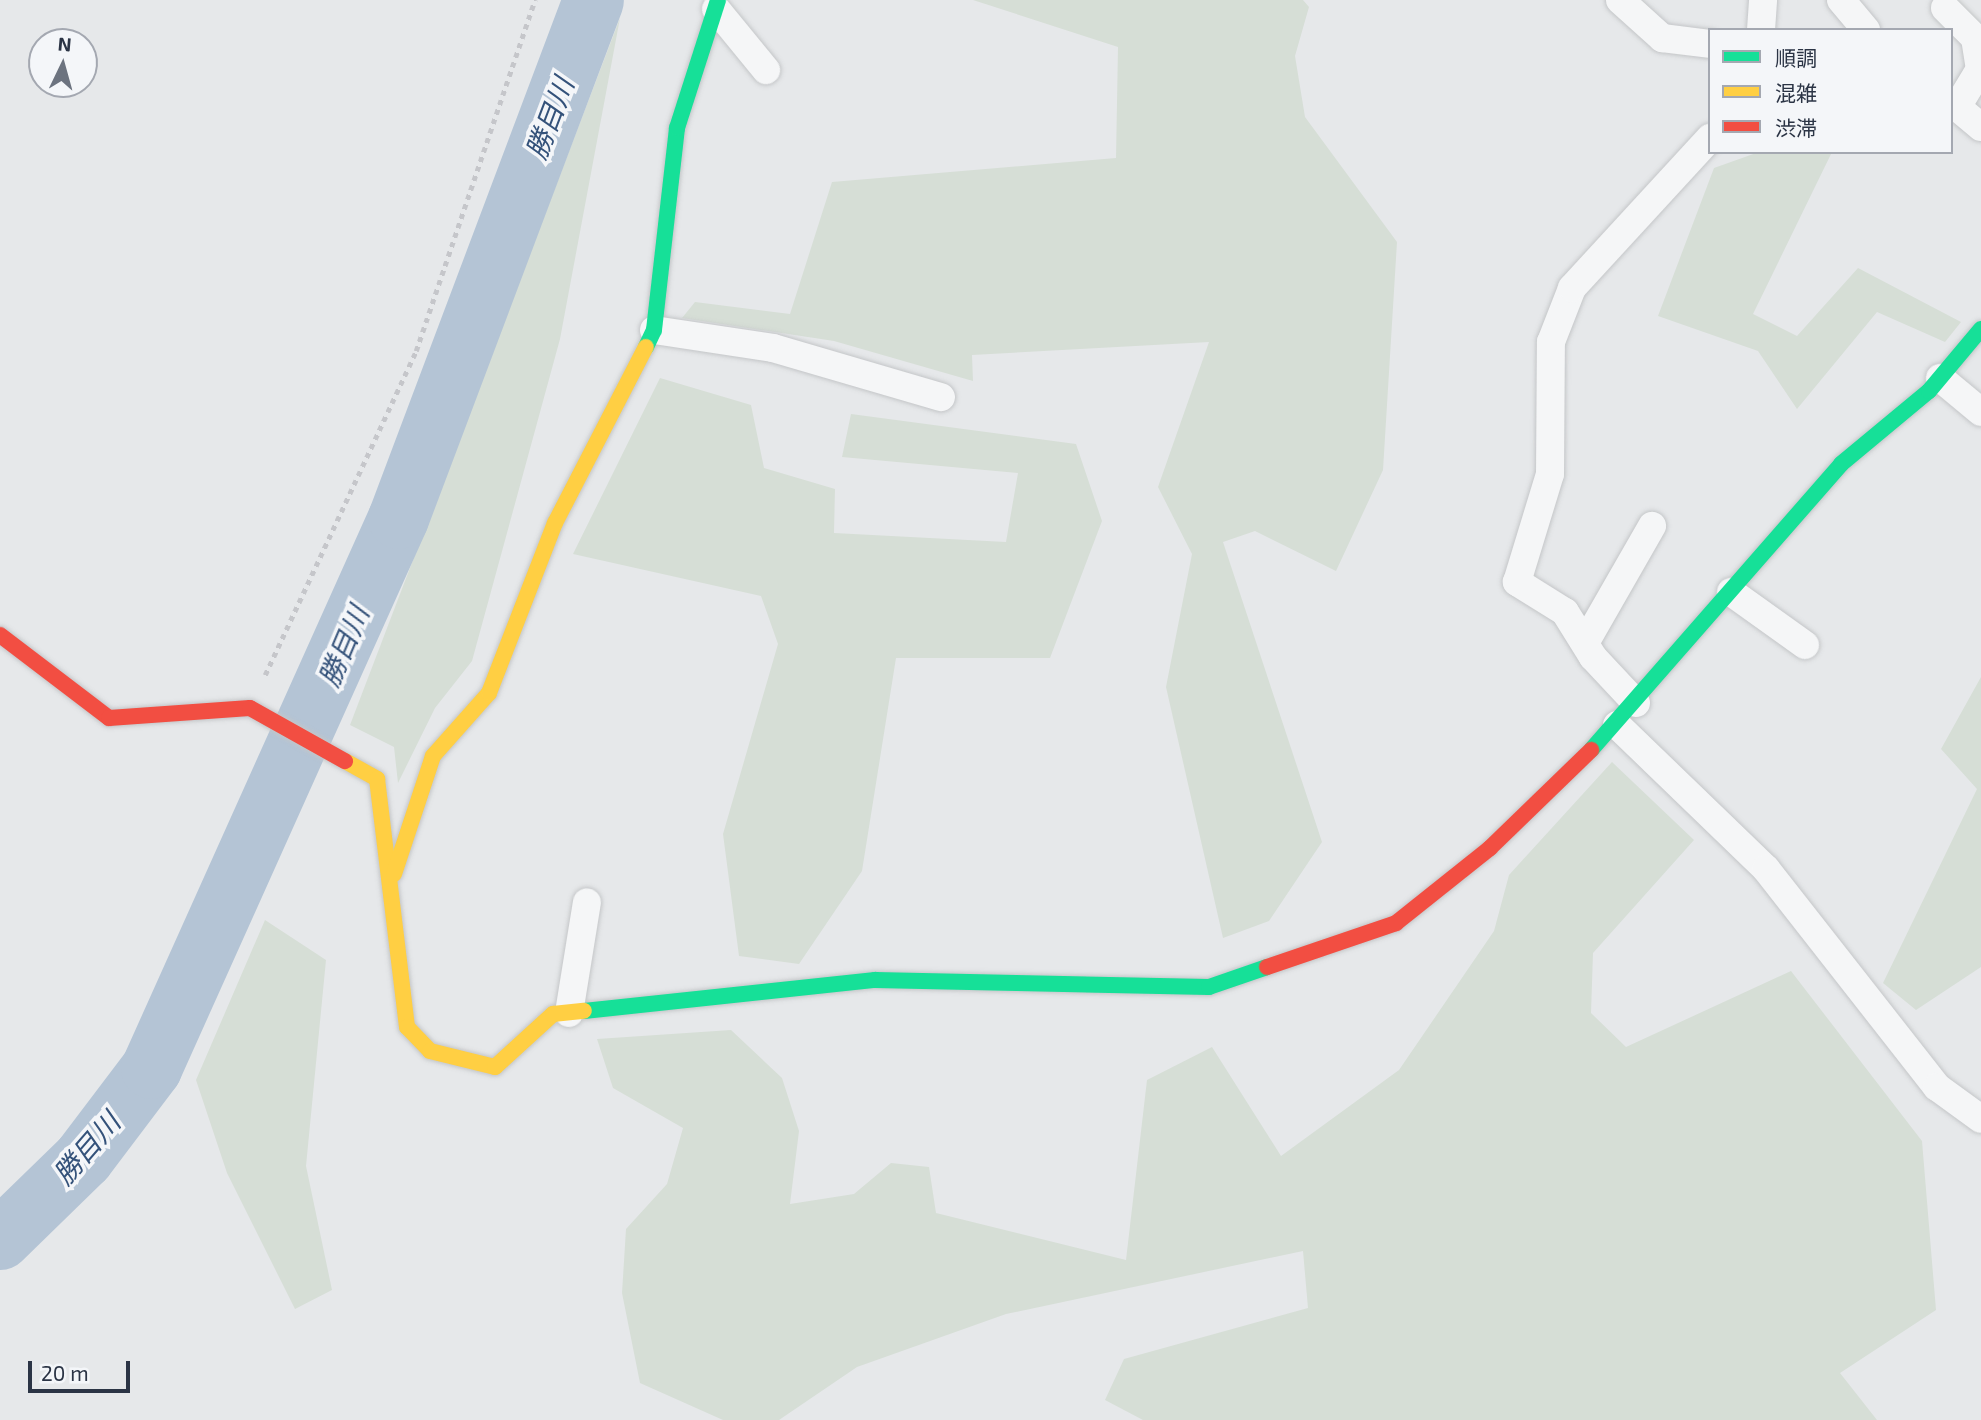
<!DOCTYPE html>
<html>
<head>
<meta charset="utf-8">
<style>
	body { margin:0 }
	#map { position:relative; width:1981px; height:1420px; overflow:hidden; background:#e6e8ea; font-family:"Exo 2","Noto Sans JP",sans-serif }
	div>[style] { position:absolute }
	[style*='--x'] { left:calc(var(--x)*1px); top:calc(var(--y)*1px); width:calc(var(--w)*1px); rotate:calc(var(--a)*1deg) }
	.green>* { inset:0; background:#d6ded6 }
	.river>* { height:61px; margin:-30.5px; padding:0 30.5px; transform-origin:30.5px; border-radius:30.5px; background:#b4c4d5 }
	.path>* { height:4.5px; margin-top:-2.25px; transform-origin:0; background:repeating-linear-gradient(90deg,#c5c6ca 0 5px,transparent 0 10px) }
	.roads { filter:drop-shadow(0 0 2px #c4c6c8) drop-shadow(0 0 2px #c4c6c8) }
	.street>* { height:28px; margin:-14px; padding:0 14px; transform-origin:14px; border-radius:14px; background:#f5f6f7 }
	.fast>* { height:16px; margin:-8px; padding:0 8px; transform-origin:8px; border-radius:8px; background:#16e098 }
	.slow>* { height:16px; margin:-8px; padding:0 8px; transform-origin:8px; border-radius:8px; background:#ffcf43 }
	.jam>* { height:16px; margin:-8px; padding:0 8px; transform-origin:8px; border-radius:8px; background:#f24e42 }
	span { translate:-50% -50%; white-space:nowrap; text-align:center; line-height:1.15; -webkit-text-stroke:7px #f4f6f9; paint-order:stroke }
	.water-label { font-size:28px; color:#34527a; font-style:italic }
	.legend { position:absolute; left:1708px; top:28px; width:245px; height:126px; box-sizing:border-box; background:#f4f6f9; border:2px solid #a4a8b1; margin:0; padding:9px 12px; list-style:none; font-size:21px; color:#2b3445 }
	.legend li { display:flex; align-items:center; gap:14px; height:35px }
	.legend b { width:35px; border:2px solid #a4a8b1 }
	.north { position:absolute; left:28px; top:28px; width:70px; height:70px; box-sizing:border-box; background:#f4f6f9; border:2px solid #a4a8b1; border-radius:50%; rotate:5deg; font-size:19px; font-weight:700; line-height:28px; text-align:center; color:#2b3445 }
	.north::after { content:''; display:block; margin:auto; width:24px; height:32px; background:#6c737f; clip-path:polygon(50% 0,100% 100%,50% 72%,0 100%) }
	.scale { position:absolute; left:28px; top:1361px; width:102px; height:32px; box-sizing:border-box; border:4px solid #2b3445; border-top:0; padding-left:9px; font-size:21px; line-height:24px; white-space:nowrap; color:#2b3445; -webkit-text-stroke:5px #f4f6f9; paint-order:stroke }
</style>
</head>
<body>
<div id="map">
	<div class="green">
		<div style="clip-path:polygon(973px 0,1303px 0,1309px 7px,1295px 56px,1305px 117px,1397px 242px,1383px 470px,1336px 571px,1255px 531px,1223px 542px,1322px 842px,1269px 921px,1223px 938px,1166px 687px,1192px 554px,1158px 487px,1209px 342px,972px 355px,973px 381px,834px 341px,682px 318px,695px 302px,790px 314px,832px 182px,1116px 158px,1118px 47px)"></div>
		<div style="clip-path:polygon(620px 18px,560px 339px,472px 661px,435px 708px,398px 783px,394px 747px,350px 725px)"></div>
		<div style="clip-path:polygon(1759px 152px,1832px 152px,1753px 314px,1797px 336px,1858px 268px,1961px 322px,1945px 342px,1877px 312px,1797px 409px,1758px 351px,1658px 316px,1714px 168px)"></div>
		<div style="clip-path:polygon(660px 378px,751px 405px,764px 468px,835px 489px,834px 533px,1006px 542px,1018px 473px,842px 457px,851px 414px,1076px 444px,1102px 521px,1050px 658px,896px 658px,862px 871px,799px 964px,739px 956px,723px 834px,778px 644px,761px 596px,573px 554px)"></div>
		<div style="clip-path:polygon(1981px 677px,1981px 967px,1916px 1010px,1883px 983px,1977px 789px,1941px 749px)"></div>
		<div style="clip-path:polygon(1612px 762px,1694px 840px,1593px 953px,1591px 1013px,1626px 1047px,1791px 971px,1922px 1141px,1936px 1310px,1840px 1373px,1877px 1420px,1143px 1420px,1105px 1400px,1124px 1359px,1308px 1308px,1303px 1251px,1006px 1314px,857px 1367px,779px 1420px,723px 1420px,640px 1383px,622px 1293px,626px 1229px,667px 1184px,683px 1128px,613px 1088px,597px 1039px,731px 1030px,782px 1078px,799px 1131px,790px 1204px,854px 1194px,891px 1163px,929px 1167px,936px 1213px,1126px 1260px,1147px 1080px,1212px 1047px,1281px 1156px,1399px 1070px,1494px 931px,1509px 875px)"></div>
		<div style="clip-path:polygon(265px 920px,326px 960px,306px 1166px,332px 1290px,295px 1309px,227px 1173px,196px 1080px)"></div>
	</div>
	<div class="river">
		<div style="--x:0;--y:1239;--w:116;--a:-44.3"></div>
		<div style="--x:83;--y:1158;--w:113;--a:-52.9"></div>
		<div style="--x:151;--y:1068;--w:603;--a:-65.82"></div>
		<div style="--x:398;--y:518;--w:553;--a:-69.37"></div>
	</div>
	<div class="path">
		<div style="--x:265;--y:675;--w:357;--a:-65"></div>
		<div style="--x:416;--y:351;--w:371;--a:-71.3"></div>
	</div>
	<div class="roads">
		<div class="street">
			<div style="--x:1620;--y:0;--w:57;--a:42.1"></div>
			<div style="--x:1662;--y:38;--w:48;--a:7.1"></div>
			<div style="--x:1841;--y:0;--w:39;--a:50"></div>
			<div style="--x:1945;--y:8;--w:42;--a:45"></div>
			<div style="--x:1975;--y:38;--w:31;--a:81"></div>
			<div style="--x:1980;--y:69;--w:44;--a:121.2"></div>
			<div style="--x:716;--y:9;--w:79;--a:50.7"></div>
			<div style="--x:1761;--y:30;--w:30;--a:-86"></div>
			<div style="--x:1951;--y:102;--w:39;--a:40"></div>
			<div style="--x:654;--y:330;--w:120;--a:8.6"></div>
			<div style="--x:773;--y:348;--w:175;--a:16.3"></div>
			<div style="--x:1940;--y:378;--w:53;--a:39.7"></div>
			<div style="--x:1731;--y:592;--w:91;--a:35.6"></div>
			<div style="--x:1585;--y:643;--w:135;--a:-60.2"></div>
			<div style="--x:1636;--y:703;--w:63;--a:-133.1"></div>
			<div style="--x:1593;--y:657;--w:53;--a:-121.9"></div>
			<div style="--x:1565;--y:612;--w:57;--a:-148"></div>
			<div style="--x:1517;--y:582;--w:113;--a:-73"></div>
			<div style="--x:1550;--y:474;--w:132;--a:-89.6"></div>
			<div style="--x:1551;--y:342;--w:58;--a:-68.7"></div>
			<div style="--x:1572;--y:288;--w:204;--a:-47.4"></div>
			<div style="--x:1617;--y:725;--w:207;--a:44"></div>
			<div style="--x:1766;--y:869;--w:277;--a:51.9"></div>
			<div style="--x:1937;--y:1087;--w:54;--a:36"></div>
			<div style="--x:569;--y:1013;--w:112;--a:-80.8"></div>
		</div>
		<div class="fast">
			<div style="--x:646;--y:347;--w:19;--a:-65"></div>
			<div style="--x:654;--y:330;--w:203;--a:-83.5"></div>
			<div style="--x:677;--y:128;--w:134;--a:-72.2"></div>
			<div style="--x:1591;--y:750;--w:380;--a:-48.8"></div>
			<div style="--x:1841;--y:464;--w:114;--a:-39.7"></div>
			<div style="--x:1929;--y:391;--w:81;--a:-50"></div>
			<div style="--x:584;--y:1011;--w:293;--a:-6.1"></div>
			<div style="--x:875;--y:980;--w:334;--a:1.2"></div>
			<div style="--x:1209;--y:987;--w:61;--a:-19"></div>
		</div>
		<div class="slow">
			<div style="--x:345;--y:761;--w:37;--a:29"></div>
			<div style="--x:377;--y:779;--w:250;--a:83.1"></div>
			<div style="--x:407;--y:1027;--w:33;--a:46"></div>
			<div style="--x:430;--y:1051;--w:67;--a:13.8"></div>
			<div style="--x:495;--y:1067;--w:79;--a:-42.4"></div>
			<div style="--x:553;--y:1014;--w:31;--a:-6"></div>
			<div style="--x:394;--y:874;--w:124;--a:-71.7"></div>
			<div style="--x:433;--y:756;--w:84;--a:-48.4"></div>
			<div style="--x:489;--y:693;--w:182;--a:-68.8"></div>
			<div style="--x:555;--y:523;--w:198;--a:-62.7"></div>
		</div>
		<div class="jam">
			<div style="--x:0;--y:635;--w:137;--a:37.3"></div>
			<div style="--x:109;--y:718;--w:141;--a:-4.1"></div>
			<div style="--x:250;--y:708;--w:109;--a:29.2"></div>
			<div style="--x:1267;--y:967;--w:136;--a:-18.8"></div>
			<div style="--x:1396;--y:923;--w:120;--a:-38.6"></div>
			<div style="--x:1490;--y:848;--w:141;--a:-44.1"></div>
		</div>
	</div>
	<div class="water-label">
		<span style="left:549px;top:118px;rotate:-69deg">勝目川</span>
		<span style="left:343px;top:646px;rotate:-67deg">勝目川</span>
		<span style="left:86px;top:1148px;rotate:-49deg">勝目川</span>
	</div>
	<ul class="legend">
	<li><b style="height:9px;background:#16e098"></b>順調</li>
	<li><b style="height:9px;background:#ffcf43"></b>混雑</li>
	<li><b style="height:9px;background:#f24e42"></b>渋滞</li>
	</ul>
	<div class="north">N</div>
	<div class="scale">20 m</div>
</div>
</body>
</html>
